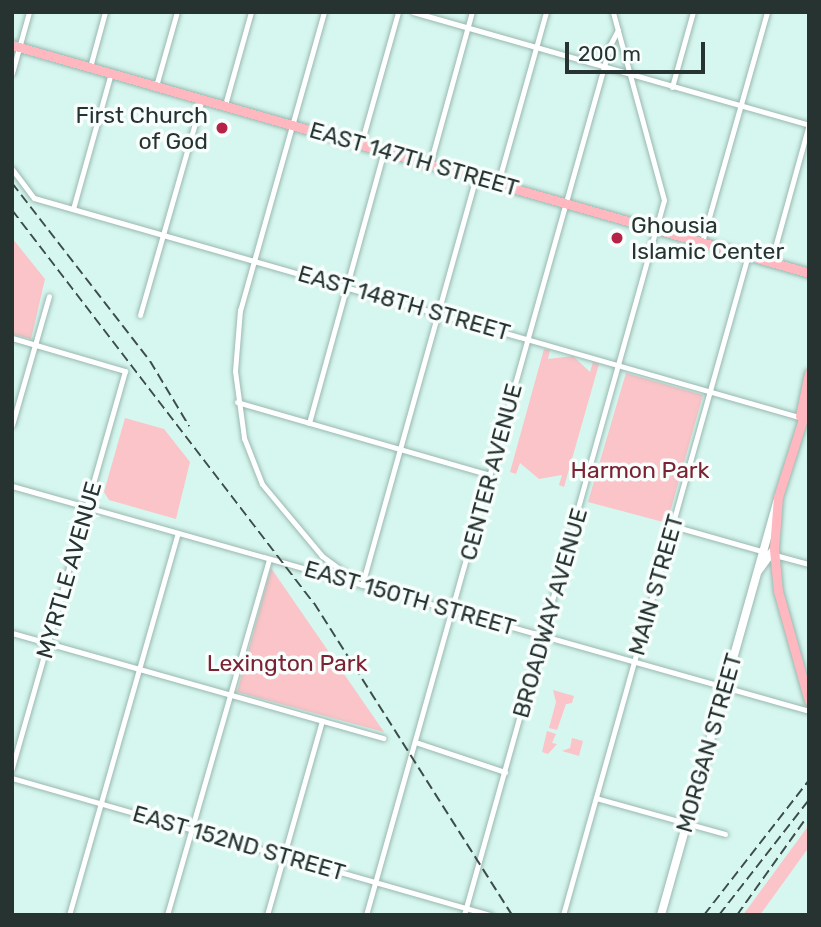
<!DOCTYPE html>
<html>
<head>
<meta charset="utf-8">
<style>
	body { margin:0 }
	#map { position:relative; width:821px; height:927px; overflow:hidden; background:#d6f7ef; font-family:Rubik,sans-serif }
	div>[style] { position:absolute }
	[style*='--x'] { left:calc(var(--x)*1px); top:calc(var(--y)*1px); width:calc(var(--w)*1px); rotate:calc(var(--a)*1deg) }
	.green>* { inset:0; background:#fac4c8 }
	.roads { filter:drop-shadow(0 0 2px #99b8b1) drop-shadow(0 0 2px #99b8b1) }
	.street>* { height:5px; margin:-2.5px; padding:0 2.5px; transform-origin:2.5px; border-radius:2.5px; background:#fff }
	.secondary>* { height:8px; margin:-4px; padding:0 4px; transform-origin:4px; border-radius:4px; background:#fff }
	.primary>* { height:9px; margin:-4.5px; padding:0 4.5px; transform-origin:4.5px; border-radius:4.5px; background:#ffb8c0 }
	.rail>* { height:2px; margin-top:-1px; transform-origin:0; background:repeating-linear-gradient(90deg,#3c4c48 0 10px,transparent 0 15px) }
	.dots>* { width:19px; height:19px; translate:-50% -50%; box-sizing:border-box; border:4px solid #f7fefc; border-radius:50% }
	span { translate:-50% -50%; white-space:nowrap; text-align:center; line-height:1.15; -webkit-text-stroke:7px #f7fefc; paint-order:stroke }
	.poi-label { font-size:23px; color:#263330 }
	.right { translate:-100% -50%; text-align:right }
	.left { translate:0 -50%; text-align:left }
	.street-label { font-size:23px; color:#263330 }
	.park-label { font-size:23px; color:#7b2233 }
	.frame { position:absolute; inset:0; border:14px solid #263330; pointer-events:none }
	.scale { position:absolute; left:565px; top:42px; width:140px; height:32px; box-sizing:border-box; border:4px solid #263330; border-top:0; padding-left:9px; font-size:21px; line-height:24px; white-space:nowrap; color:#263330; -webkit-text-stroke:5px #f7fefc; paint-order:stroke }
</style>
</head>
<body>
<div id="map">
	<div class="green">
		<div style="clip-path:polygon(12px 238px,45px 279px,31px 339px,12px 334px)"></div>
		<div style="clip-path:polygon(544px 349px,550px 350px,548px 359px,573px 356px,590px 372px,593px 362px,599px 364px,564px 487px,559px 485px,562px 475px,539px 479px,520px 463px,516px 474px,510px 472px)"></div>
		<div style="clip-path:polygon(626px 373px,703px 395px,667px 523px,588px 502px)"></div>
		<div style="clip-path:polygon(125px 418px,164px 429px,190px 462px,176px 519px,109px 500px,104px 492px)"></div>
		<div style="clip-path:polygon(271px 568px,384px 732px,237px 692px)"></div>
		<div style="clip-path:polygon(553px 690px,574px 696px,572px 703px,566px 704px,557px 730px,549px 728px,556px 702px)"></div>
		<div style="clip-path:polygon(547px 731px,556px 734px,552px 743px,557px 744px,548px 754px,542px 752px)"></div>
		<div style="clip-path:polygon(572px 738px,583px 741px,579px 756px,562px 751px,570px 748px)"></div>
		<div style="clip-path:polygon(809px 825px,809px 847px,760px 915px,743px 915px)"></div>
	</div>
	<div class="roads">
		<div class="street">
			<div style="--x:324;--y:12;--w:310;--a:105.7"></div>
			<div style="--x:240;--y:310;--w:61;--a:94.7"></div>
			<div style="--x:235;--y:371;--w:68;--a:82.3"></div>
			<div style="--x:244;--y:438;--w:49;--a:68.6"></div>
			<div style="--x:262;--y:484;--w:94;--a:50.2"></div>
			<div style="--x:322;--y:556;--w:42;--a:36.3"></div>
			<div style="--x:413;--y:12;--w:412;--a:15.9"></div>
			<div style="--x:90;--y:67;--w:57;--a:-74.7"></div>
			<div style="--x:12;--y:73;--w:63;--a:-74.4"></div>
			<div style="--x:156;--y:86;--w:77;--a:-74.2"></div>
			<div style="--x:672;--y:87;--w:78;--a:-74.4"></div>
			<div style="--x:225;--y:105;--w:97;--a:-74.4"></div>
			<div style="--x:361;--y:144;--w:137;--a:-74.3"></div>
			<div style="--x:430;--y:164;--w:158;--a:-74.6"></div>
			<div style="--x:12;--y:169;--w:36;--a:53"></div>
			<div style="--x:34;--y:198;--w:806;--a:15.98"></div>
			<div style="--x:498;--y:183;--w:178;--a:-74.3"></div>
			<div style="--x:73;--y:209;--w:141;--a:-74.4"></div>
			<div style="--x:702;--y:242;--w:239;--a:-74.2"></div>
			<div style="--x:771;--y:262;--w:143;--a:-74.6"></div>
			<div style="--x:140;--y:315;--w:225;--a:-74"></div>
			<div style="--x:12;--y:338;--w:118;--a:16.3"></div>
			<div style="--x:125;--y:371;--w:414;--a:105.9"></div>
			<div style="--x:237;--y:402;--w:263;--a:16.1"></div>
			<div style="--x:309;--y:423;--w:282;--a:-74.6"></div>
			<div style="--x:12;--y:425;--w:134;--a:-74"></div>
			<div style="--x:12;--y:486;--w:828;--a:15.76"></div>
			<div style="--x:673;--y:526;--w:96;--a:15.8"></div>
			<div style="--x:775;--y:555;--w:35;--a:15"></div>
			<div style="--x:362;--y:585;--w:424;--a:-74.4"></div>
			<div style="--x:12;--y:633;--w:386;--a:15.8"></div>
			<div style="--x:415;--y:742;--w:95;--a:18.4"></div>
			<div style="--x:12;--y:778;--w:498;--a:16"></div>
			<div style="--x:596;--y:798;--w:134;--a:15.6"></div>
			<div style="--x:69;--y:915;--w:397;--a:-74.1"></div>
			<div style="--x:167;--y:915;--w:370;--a:-74"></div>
			<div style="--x:267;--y:915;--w:202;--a:-74.2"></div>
			<div style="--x:366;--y:915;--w:904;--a:-74.33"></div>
			<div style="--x:610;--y:45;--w:17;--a:-62"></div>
			<div style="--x:464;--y:915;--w:742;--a:-74.37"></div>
			<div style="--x:664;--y:200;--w:195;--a:-105.2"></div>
			<div style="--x:563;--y:915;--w:685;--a:-74.34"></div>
		</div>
		<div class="secondary">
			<div style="--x:759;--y:570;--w:26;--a:-54"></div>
			<div style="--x:661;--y:915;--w:430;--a:-74.3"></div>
		</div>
		<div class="primary">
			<div style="--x:12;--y:45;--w:829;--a:15.96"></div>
			<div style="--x:809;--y:400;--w:102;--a:107.7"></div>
			<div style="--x:778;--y:497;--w:52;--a:94.4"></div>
			<div style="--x:774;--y:549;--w:42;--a:84.6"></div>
			<div style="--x:778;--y:591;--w:114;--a:74.3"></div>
			<div style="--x:800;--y:416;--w:44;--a:-78.2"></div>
		</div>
	</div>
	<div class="rail">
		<div style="--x:12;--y:183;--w:225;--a:52.2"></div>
		<div style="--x:150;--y:361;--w:76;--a:59"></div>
		<div style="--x:12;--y:210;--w:496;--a:52.5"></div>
		<div style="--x:314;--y:603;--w:370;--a:57.6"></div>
		<div style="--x:704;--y:915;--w:171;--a:-52.1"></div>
		<div style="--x:719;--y:915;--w:146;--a:-52"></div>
		<div style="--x:737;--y:915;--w:115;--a:-54.5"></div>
	</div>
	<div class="dots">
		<div style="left:222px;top:128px;background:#b52346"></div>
		<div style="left:617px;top:238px;background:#b52346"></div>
	</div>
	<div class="poi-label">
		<span class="right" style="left:208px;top:128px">First Church<br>of God</span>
		<span class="left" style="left:631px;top:238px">Ghousia<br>Islamic Center</span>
	</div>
	<div class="street-label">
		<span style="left:414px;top:159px;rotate:16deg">EAST 147TH STREET</span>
		<span style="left:404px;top:303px;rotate:16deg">EAST 148TH STREET</span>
		<span style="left:491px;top:472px;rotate:-75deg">CENTER AVENUE</span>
		<span style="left:69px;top:570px;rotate:-74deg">MYRTLE AVENUE</span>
		<span style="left:656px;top:585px;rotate:-74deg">MAIN STREET</span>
		<span style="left:410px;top:598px;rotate:16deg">EAST 150TH STREET</span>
		<span style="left:550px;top:613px;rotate:-74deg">BROADWAY AVENUE</span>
		<span style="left:709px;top:743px;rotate:-74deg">MORGAN STREET</span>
		<span style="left:239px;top:843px;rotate:16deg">EAST 152ND STREET</span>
	</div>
	<div class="park-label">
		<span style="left:640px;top:470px">Harmon Park</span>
		<span style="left:287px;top:663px">Lexington Park</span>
	</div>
	<div class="frame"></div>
	<div class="scale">200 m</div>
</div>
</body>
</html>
